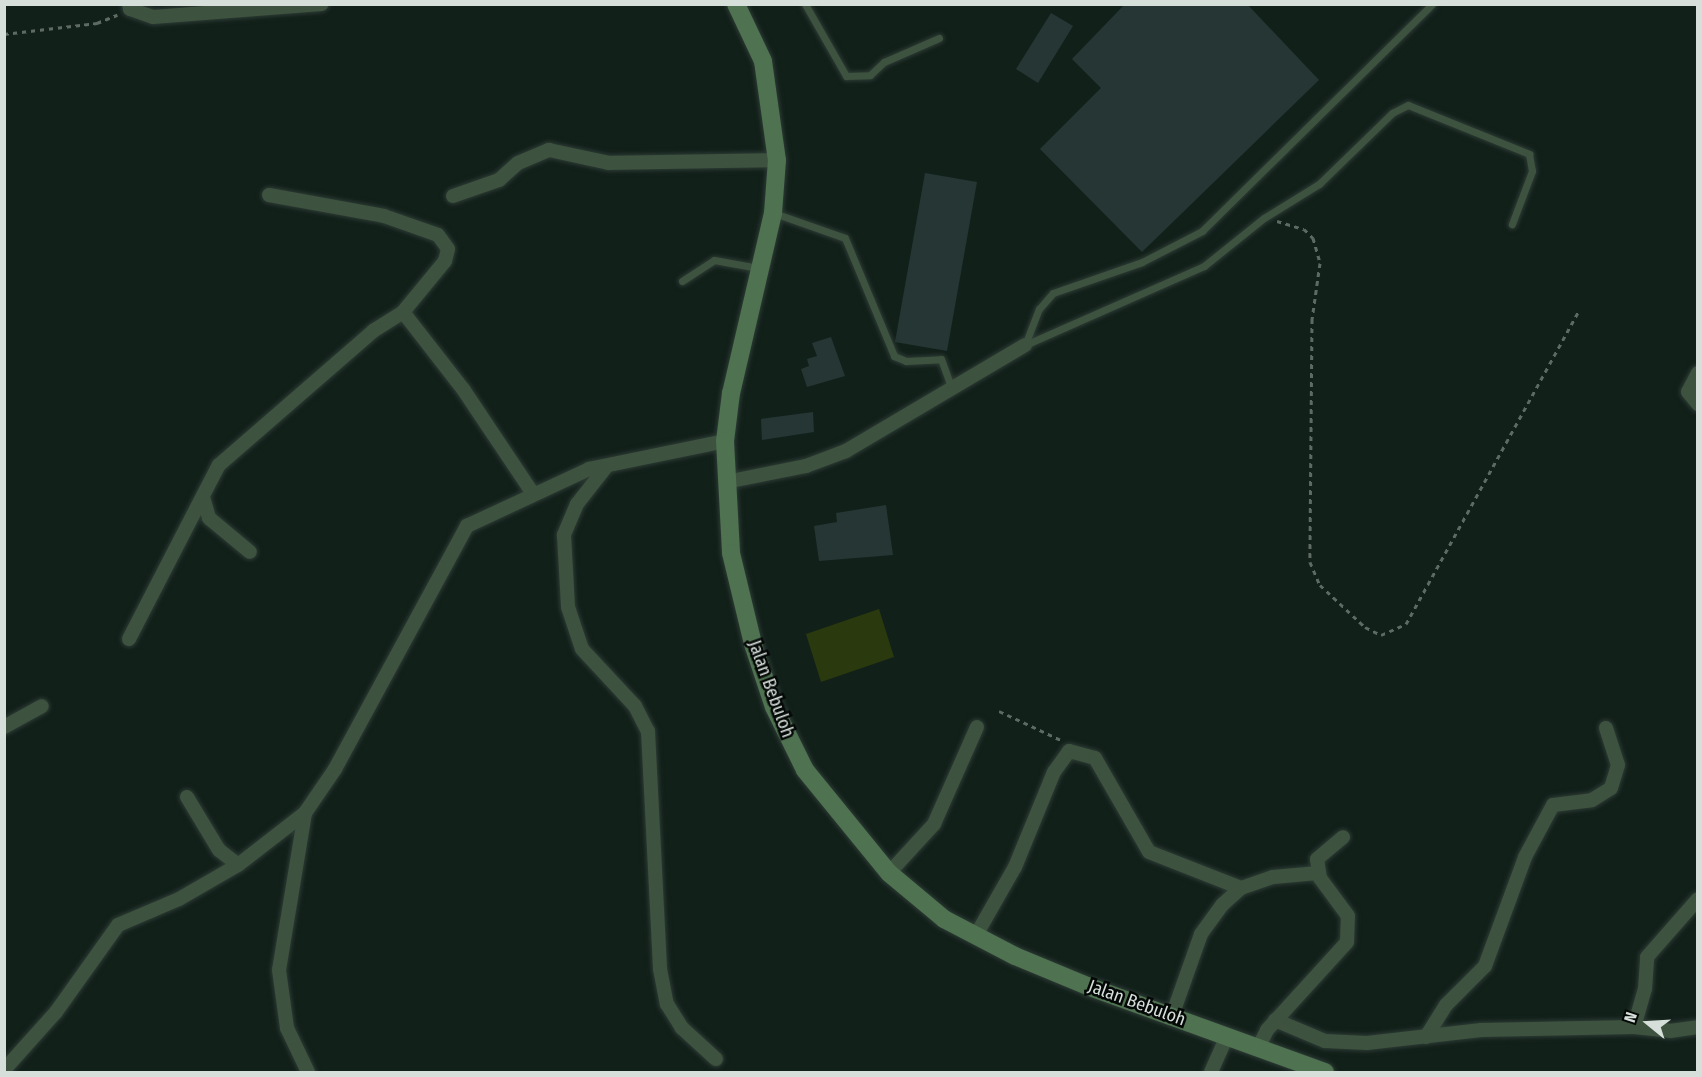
<!DOCTYPE html>
<html>
<head>
<meta charset="utf-8">
<style>
	body { margin:0 }
	#map { position:relative; width:1702px; height:1077px; overflow:hidden; background:#12201a; font-family:"Fira Sans Condensed",sans-serif }
	div>[style] { position:absolute }
	[style*='--x'] { left:calc(var(--x)*1px); top:calc(var(--y)*1px); width:calc(var(--w)*1px); rotate:calc(var(--a)*1deg) }
	.green>* { inset:0; background:#2a390e }
	.building>* { inset:0; background:#253634 }
	.path>* { height:3px; margin-top:-1.5px; transform-origin:0; background:repeating-linear-gradient(90deg,#5e6a64 0 4.5px,transparent 0 9px) }
	.roads { filter:drop-shadow(0 0 2px #2d3b35) drop-shadow(0 0 2px #2d3b35) }
	.lane>* { height:7px; margin:-3.5px; padding:0 3.5px; transform-origin:3.5px; border-radius:3.5px; background:#3e533f }
	.street>* { height:14px; margin:-7px; padding:0 7px; transform-origin:7px; border-radius:7px; background:#3e533f }
	.secondary>* { height:18px; margin:-9px; padding:0 9px; transform-origin:9px; border-radius:9px; background:#4f7251 }
	span { translate:-50% -50%; white-space:nowrap; text-align:center; line-height:1.15; -webkit-text-stroke:5px #040806; paint-order:stroke }
	.street-label { font-size:18px; color:#d6dfda }
	.frame { position:absolute; inset:0; border:6px solid #d6dfda; pointer-events:none }
	.north { position:absolute; left:1618px; top:993px; width:60px; height:60px; -webkit-text-stroke:4px #040806; paint-order:stroke; rotate:288deg; font-size:16px; font-weight:700; line-height:24px; text-align:center; color:#d6dfda }
	.north::after { content:''; display:block; margin:auto; width:21px; height:27px; background:#d6dfda; clip-path:polygon(50% 0,100% 100%,50% 72%,0 100%) }
</style>
</head>
<body>
<div id="map">
	<div class="green">
		<div style="clip-path:polygon(879px 609px,894px 657px,821px 682px,806px 634px)"></div>
	</div>
	<div class="building">
		<div style="clip-path:polygon(1125px 4px,1247px 4px,1319px 80px,1142px 252px,1040px 149px,1101px 88px,1072px 59px)"></div>
		<div style="clip-path:polygon(1051px 13px,1073px 26px,1038px 83px,1016px 69px)"></div>
		<div style="clip-path:polygon(925px 173px,977px 182px,947px 351px,895px 342px)"></div>
		<div style="clip-path:polygon(831px 337px,845px 376px,807px 387px,801px 369px,809px 366px,807px 359px,817px 356px,812px 343px)"></div>
		<div style="clip-path:polygon(813px 412px,814px 432px,762px 440px,761px 419px)"></div>
		<div style="clip-path:polygon(886px 505px,893px 555px,819px 561px,814px 526px,837px 522px,836px 513px)"></div>
	</div>
	<div class="path">
		<div style="--x:4;--y:34;--w:94;--a:-6.7"></div>
		<div style="--x:97;--y:23;--w:22;--a:-22"></div>
		<div style="--x:1277;--y:221;--w:28;--a:17"></div>
		<div style="--x:1304;--y:229;--w:13;--a:45"></div>
		<div style="--x:1313;--y:238;--w:26;--a:74"></div>
		<div style="--x:1320;--y:263;--w:57;--a:98.1"></div>
		<div style="--x:1312;--y:319;--w:243;--a:90.5"></div>
		<div style="--x:1310;--y:562;--w:25;--a:67"></div>
		<div style="--x:1320;--y:585;--w:62;--a:43"></div>
		<div style="--x:1365;--y:627;--w:18;--a:27"></div>
		<div style="--x:1381;--y:635;--w:27;--a:-24"></div>
		<div style="--x:1406;--y:624;--w:356;--a:-61.1"></div>
		<div style="--x:999;--y:711;--w:68;--a:25.1"></div>
	</div>
	<div class="roads">
		<div class="lane">
			<div style="--x:805;--y:4;--w:83;--a:60.3"></div>
			<div style="--x:846;--y:76;--w:24;--a:-2"></div>
			<div style="--x:870;--y:75;--w:19;--a:-43"></div>
			<div style="--x:884;--y:62;--w:60;--a:-23.6"></div>
			<div style="--x:774;--y:213;--w:75;--a:19.4"></div>
			<div style="--x:845;--y:238;--w:128;--a:67.4"></div>
			<div style="--x:894;--y:356;--w:13;--a:23"></div>
			<div style="--x:906;--y:361;--w:35;--a:-3"></div>
			<div style="--x:941;--y:359;--w:32;--a:70"></div>
			<div style="--x:682;--y:281;--w:38;--a:-33"></div>
			<div style="--x:714;--y:260;--w:45;--a:10.3"></div>
			<div style="--x:1025;--y:345;--w:196;--a:-23.8"></div>
			<div style="--x:1204;--y:266;--w:77;--a:-38.7"></div>
			<div style="--x:1264;--y:218;--w:65;--a:-31.7"></div>
			<div style="--x:1319;--y:184;--w:102;--a:-44.2"></div>
			<div style="--x:1392;--y:113;--w:18;--a:-27"></div>
			<div style="--x:1408;--y:105;--w:131;--a:22"></div>
			<div style="--x:1529;--y:154;--w:17;--a:80"></div>
			<div style="--x:1532;--y:171;--w:57;--a:110.7"></div>
			<div style="--x:1025;--y:345;--w:39;--a:-69"></div>
			<div style="--x:1039;--y:309;--w:21;--a:-49"></div>
			<div style="--x:1053;--y:293;--w:94;--a:-19.2"></div>
			<div style="--x:1142;--y:262;--w:68;--a:-27.3"></div>
			<div style="--x:1202;--y:231;--w:323;--a:-44.6"></div>
		</div>
		<div class="street">
			<div style="--x:129;--y:4;--w:5;--a:79"></div>
			<div style="--x:130;--y:9;--w:24;--a:19"></div>
			<div style="--x:153;--y:17;--w:169;--a:-4.4"></div>
			<div style="--x:269;--y:195;--w:117;--a:10.3"></div>
			<div style="--x:384;--y:216;--w:57;--a:19.4"></div>
			<div style="--x:438;--y:235;--w:17;--a:54"></div>
			<div style="--x:448;--y:249;--w:12;--a:104"></div>
			<div style="--x:445;--y:261;--w:66;--a:129.5"></div>
			<div style="--x:453;--y:196;--w:49;--a:-19.2"></div>
			<div style="--x:499;--y:180;--w:25;--a:-42"></div>
			<div style="--x:518;--y:163;--w:34;--a:-23"></div>
			<div style="--x:549;--y:150;--w:61;--a:12.2"></div>
			<div style="--x:609;--y:163;--w:168;--a:-1"></div>
			<div style="--x:1698;--y:373;--w:21;--a:118"></div>
			<div style="--x:1688;--y:392;--w:16;--a:50"></div>
			<div style="--x:606;--y:467;--w:47;--a:128.1"></div>
			<div style="--x:577;--y:504;--w:34;--a:113"></div>
			<div style="--x:564;--y:535;--w:72;--a:86.8"></div>
			<div style="--x:568;--y:607;--w:44;--a:71.6"></div>
			<div style="--x:582;--y:649;--w:78;--a:47.1"></div>
			<div style="--x:635;--y:706;--w:28;--a:63"></div>
			<div style="--x:648;--y:731;--w:238;--a:87.1"></div>
			<div style="--x:660;--y:969;--w:36;--a:79"></div>
			<div style="--x:667;--y:1004;--w:28;--a:58"></div>
			<div style="--x:682;--y:1028;--w:46;--a:42.4"></div>
			<div style="--x:726;--y:482;--w:82;--a:-11.3"></div>
			<div style="--x:806;--y:466;--w:43;--a:-20.6"></div>
			<div style="--x:846;--y:451;--w:208;--a:-30.6"></div>
			<div style="--x:203;--y:497;--w:22;--a:74"></div>
			<div style="--x:209;--y:518;--w:53;--a:39.7"></div>
			<div style="--x:129;--y:639;--w:196;--a:-62.7"></div>
			<div style="--x:219;--y:465;--w:204;--a:-41"></div>
			<div style="--x:373;--y:331;--w:36;--a:-32"></div>
			<div style="--x:403;--y:312;--w:98;--a:52.1"></div>
			<div style="--x:463;--y:389;--w:124;--a:56.2"></div>
			<div style="--x:4;--y:727;--w:43;--a:-28.9"></div>
			<div style="--x:187;--y:797;--w:62;--a:58.9"></div>
			<div style="--x:219;--y:850;--w:24;--a:38"></div>
			<div style="--x:305;--y:813;--w:159;--a:99.4"></div>
			<div style="--x:279;--y:970;--w:59;--a:82.1"></div>
			<div style="--x:287;--y:1028;--w:49;--a:64.5"></div>
			<div style="--x:889;--y:873;--w:67;--a:-47.4"></div>
			<div style="--x:934;--y:824;--w:106;--a:-66.1"></div>
			<div style="--x:975;--y:937;--w:81;--a:-60.3"></div>
			<div style="--x:1015;--y:867;--w:103;--a:-67.7"></div>
			<div style="--x:1054;--y:772;--w:26;--a:-54"></div>
			<div style="--x:1069;--y:751;--w:27;--a:15"></div>
			<div style="--x:1095;--y:758;--w:108;--a:60.1"></div>
			<div style="--x:1149;--y:852;--w:99;--a:21.4"></div>
			<div style="--x:1172;--y:1016;--w:87;--a:-70.5"></div>
			<div style="--x:1201;--y:934;--w:36;--a:-54"></div>
			<div style="--x:1222;--y:905;--w:25;--a:-42"></div>
			<div style="--x:1241;--y:888;--w:34;--a:-19"></div>
			<div style="--x:1273;--y:877;--w:45;--a:-5.1"></div>
			<div style="--x:1275;--y:1020;--w:54;--a:22.8"></div>
			<div style="--x:1325;--y:1041;--w:42;--a:2.7"></div>
			<div style="--x:1367;--y:1043;--w:115;--a:-6.5"></div>
			<div style="--x:1481;--y:1030;--w:153;--a:-1.1"></div>
			<div style="--x:1634;--y:1027;--w:36;--a:6"></div>
			<div style="--x:1670;--y:1031;--w:28;--a:-8"></div>
			<div style="--x:1634;--y:1027;--w:40;--a:-74"></div>
			<div style="--x:1645;--y:989;--w:32;--a:-86"></div>
			<div style="--x:1647;--y:957;--w:77;--a:-48.7"></div>
			<div style="--x:1426;--y:1037;--w:38;--a:-58"></div>
			<div style="--x:1446;--y:1005;--w:55;--a:-45"></div>
			<div style="--x:1485;--y:966;--w:116;--a:-69.8"></div>
			<div style="--x:1525;--y:857;--w:59;--a:-61.7"></div>
			<div style="--x:1553;--y:805;--w:39;--a:-7"></div>
			<div style="--x:1592;--y:800;--w:22;--a:-32"></div>
			<div style="--x:1611;--y:788;--w:24;--a:-73"></div>
			<div style="--x:1618;--y:765;--w:39;--a:-108"></div>
			<div style="--x:1258;--y:1048;--w:20;--a:-63"></div>
			<div style="--x:1267;--y:1030;--w:119;--a:-47.7"></div>
			<div style="--x:1347;--y:942;--w:26;--a:-88"></div>
			<div style="--x:1348;--y:916;--w:47;--a:-126.4"></div>
			<div style="--x:1320;--y:878;--w:19;--a:-99"></div>
			<div style="--x:1317;--y:859;--w:34;--a:-40"></div>
			<div style="--x:4;--y:1070;--w:78;--a:-48.1"></div>
			<div style="--x:56;--y:1012;--w:107;--a:-54.5"></div>
			<div style="--x:118;--y:925;--w:66;--a:-23.1"></div>
			<div style="--x:179;--y:899;--w:68;--a:-30"></div>
			<div style="--x:238;--y:865;--w:85;--a:-37.8"></div>
			<div style="--x:305;--y:813;--w:53;--a:-55.7"></div>
			<div style="--x:335;--y:769;--w:277;--a:-61.5"></div>
			<div style="--x:467;--y:526;--w:135;--a:-25"></div>
			<div style="--x:589;--y:469;--w:139;--a:-11.6"></div>
			<div style="--x:1211;--y:1072;--w:39;--a:-66"></div>
		</div>
		<div class="secondary">
			<div style="--x:736;--y:4;--w:63;--a:64.7"></div>
			<div style="--x:763;--y:61;--w:100;--a:82"></div>
			<div style="--x:777;--y:160;--w:53;--a:94.3"></div>
			<div style="--x:773;--y:213;--w:185;--a:103.1"></div>
			<div style="--x:731;--y:393;--w:48;--a:97.1"></div>
			<div style="--x:725;--y:441;--w:112;--a:86.9"></div>
			<div style="--x:731;--y:553;--w:94;--a:76.4"></div>
			<div style="--x:753;--y:644;--w:66;--a:71.6"></div>
			<div style="--x:774;--y:707;--w:70;--a:63.8"></div>
			<div style="--x:805;--y:770;--w:133;--a:50.8"></div>
			<div style="--x:889;--y:873;--w:72;--a:39.9"></div>
			<div style="--x:944;--y:919;--w:80;--a:27.5"></div>
			<div style="--x:1015;--y:956;--w:81;--a:22.5"></div>
			<div style="--x:1090;--y:987;--w:250;--a:19.9"></div>
		</div>
	</div>
	<div class="street-label">
		<span style="left:771px;top:689px;rotate:70deg">Jalan Bebuloh</span>
		<span style="left:1137px;top:1003px;rotate:20deg">Jalan Bebuloh</span>
	</div>
	<div class="frame"></div>
	<div class="north">N</div>
</div>
</body>
</html>
